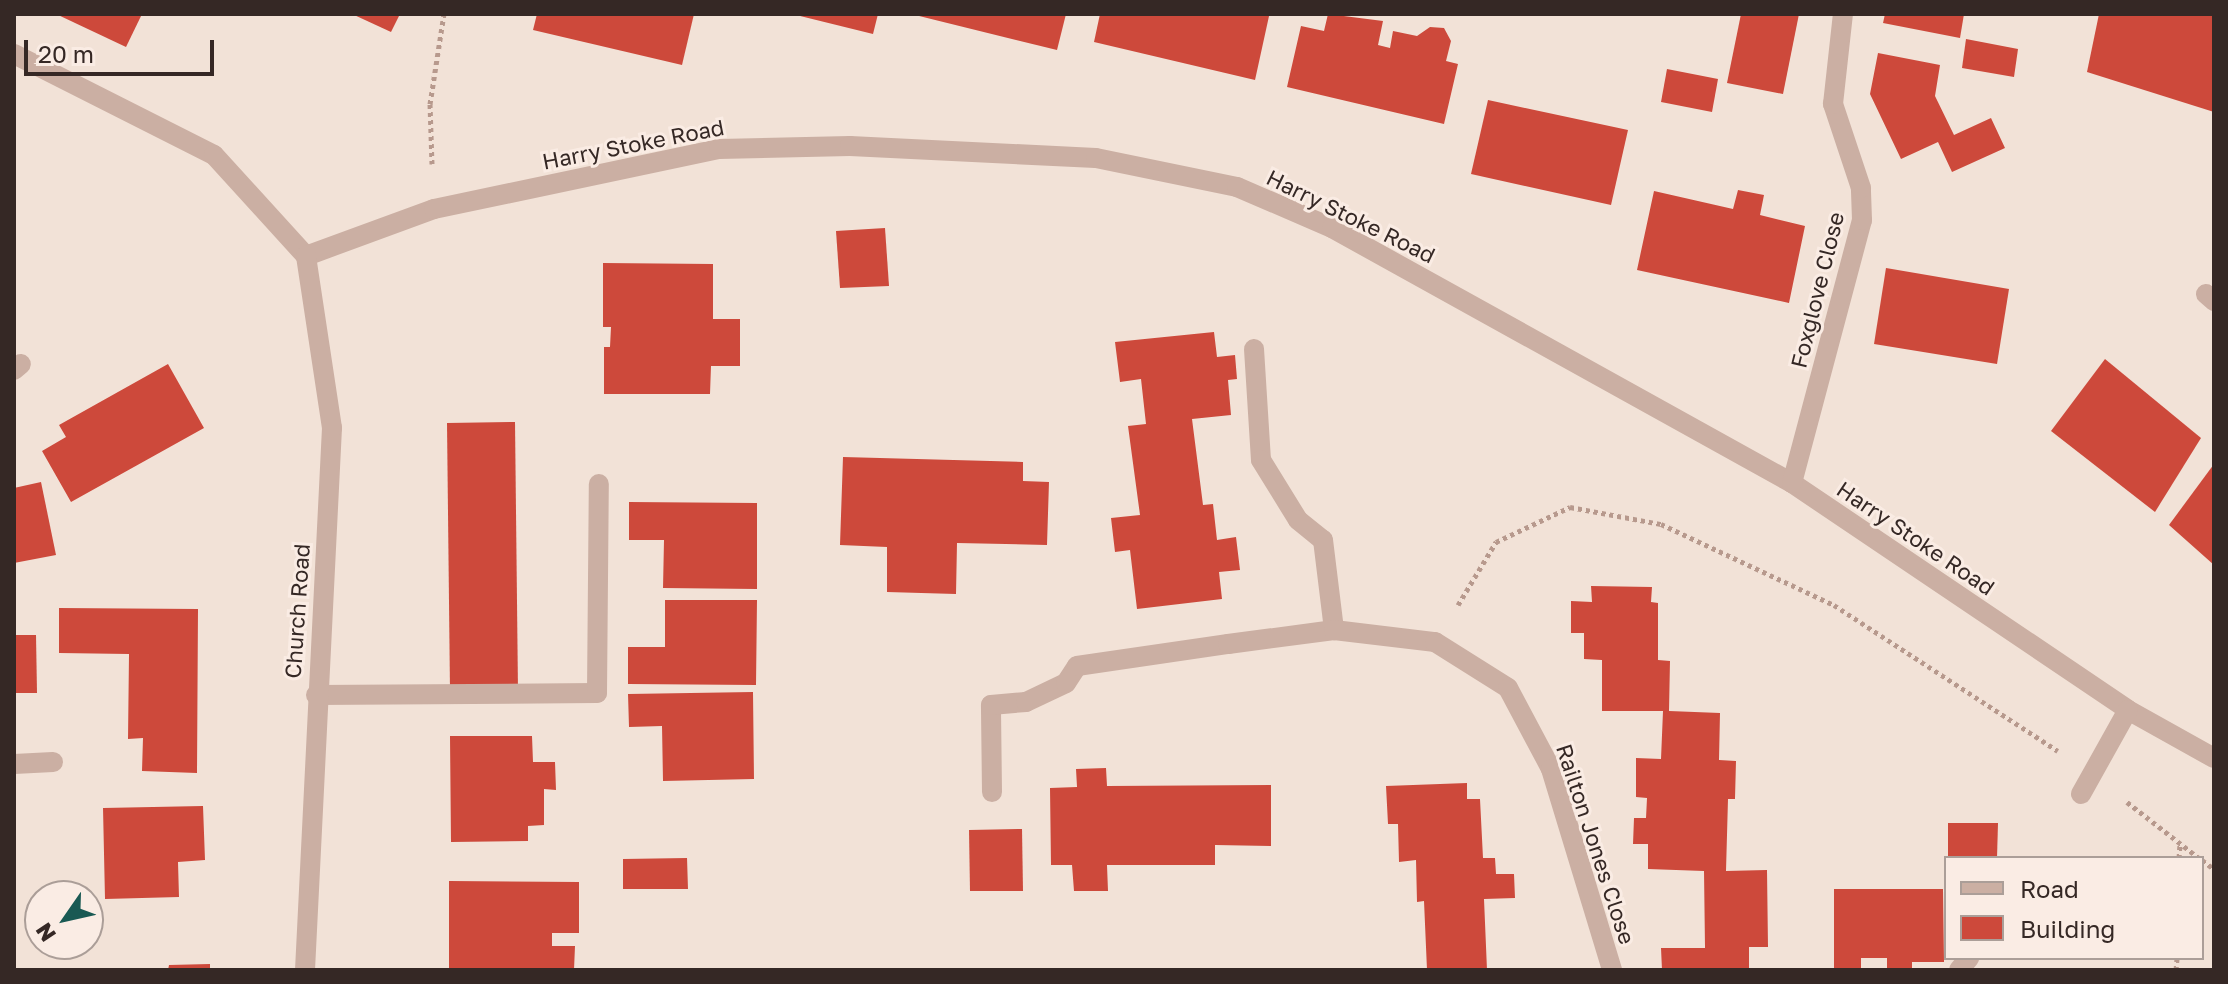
<!DOCTYPE html>
<html>
<head>
<meta charset="utf-8">
<style>
	body { margin:0 }
	#map { position:relative; width:2228px; height:984px; overflow:hidden; background:#f2e2d7; font-family:"Golos Text",sans-serif }
	div>[style] { position:absolute }
	[style*='--x'] { left:calc(var(--x)*1px); top:calc(var(--y)*1px); width:calc(var(--w)*1px); rotate:calc(var(--a)*1deg) }
	.building>* { inset:0; background:#cd493b }
	.path>* { height:5px; margin-top:-2.5px; transform-origin:0; background:repeating-linear-gradient(90deg,#b7998d 0 4px,transparent 0 8px) }
	.service>* { height:20px; margin:-10px; padding:0 10px; transform-origin:10px; border-radius:10px; background:#cbafa3 }
	.minor>* { height:20px; margin:-10px; padding:0 10px; transform-origin:10px; border-radius:10px; background:#cbafa3 }
	span { translate:-50% -50%; white-space:nowrap; text-align:center; line-height:1.15; -webkit-text-stroke:6px #faece4; paint-order:stroke }
	.street-label { font-size:22px; color:#352825 }
	.frame { position:absolute; inset:0; border:16px solid #352825; pointer-events:none }
	.legend { position:absolute; left:1944px; top:856px; width:260px; height:104px; box-sizing:border-box; background:#faece4; border:2px solid #ab9e98; margin:0; padding:10px 14px; list-style:none; font-size:24px; color:#352825 }
	.legend li { display:flex; align-items:center; gap:16px; height:40px }
	.legend b { width:40px; border:2px solid #ab9e98 }
	.north { position:absolute; left:24px; top:880px; width:80px; height:80px; box-sizing:border-box; background:#faece4; border:2px solid #ab9e98; border-radius:50%; rotate:236deg; font-size:22px; font-weight:700; line-height:32px; text-align:center; color:#352825 }
	.north::after { content:''; display:block; margin:auto; width:28px; height:36px; background:#195953; clip-path:polygon(50% 0,100% 100%,50% 72%,0 100%) }
	.scale { position:absolute; left:24px; top:40px; width:190px; height:36px; box-sizing:border-box; border:4px solid #352825; border-top:0; padding-left:10px; font-size:24px; line-height:28px; white-space:nowrap; color:#352825; -webkit-text-stroke:6px #faece4; paint-order:stroke }
</style>
</head>
<body>
<div id="map">
	<div class="building">
		<div style="clip-path:polygon(56px 14px,142px 14px,126px 47px)"></div>
		<div style="clip-path:polygon(352px 14px,400px 14px,391px 32px)"></div>
		<div style="clip-path:polygon(537px 14px,694px 14px,682px 65px,533px 30px)"></div>
		<div style="clip-path:polygon(792px 14px,878px 14px,873px 34px)"></div>
		<div style="clip-path:polygon(911px 14px,1066px 14px,1057px 50px)"></div>
		<div style="clip-path:polygon(1100px 14px,1260px 14px,1269px 16px,1255px 80px,1094px 42px)"></div>
		<div style="clip-path:polygon(1328px 14px,1383px 21px,1378px 45px,1390px 48px,1393px 31px,1417px 36px,1430px 27px,1444px 28px,1451px 41px,1446px 61px,1458px 64px,1444px 124px,1287px 87px,1301px 26px,1324px 31px)"></div>
		<div style="clip-path:polygon(1741px 14px,1799px 14px,1783px 94px,1727px 83px)"></div>
		<div style="clip-path:polygon(1885px 14px,1964px 14px,1960px 38px,1883px 23px)"></div>
		<div style="clip-path:polygon(2099px 14px,2214px 14px,2214px 112px,2087px 72px)"></div>
		<div style="clip-path:polygon(1966px 39px,2018px 49px,2014px 77px,1962px 68px)"></div>
		<div style="clip-path:polygon(1878px 53px,1940px 65px,1935px 96px,1954px 135px,1991px 118px,2005px 148px,1952px 172px,1938px 142px,1901px 159px,1870px 94px)"></div>
		<div style="clip-path:polygon(1667px 69px,1718px 79px,1712px 112px,1661px 102px)"></div>
		<div style="clip-path:polygon(1488px 100px,1628px 130px,1611px 205px,1471px 174px)"></div>
		<div style="clip-path:polygon(1738px 190px,1764px 195px,1760px 215px,1805px 226px,1789px 303px,1637px 270px,1654px 191px,1733px 209px)"></div>
		<div style="clip-path:polygon(885px 228px,889px 286px,840px 288px,836px 231px)"></div>
		<div style="clip-path:polygon(603px 263px,713px 264px,713px 319px,740px 319px,740px 366px,711px 366px,710px 394px,604px 394px,604px 347px,610px 347px,611px 327px,603px 327px)"></div>
		<div style="clip-path:polygon(1886px 268px,2009px 289px,1997px 364px,1874px 344px)"></div>
		<div style="clip-path:polygon(1214px 332px,1217px 357px,1235px 355px,1237px 379px,1228px 380px,1231px 415px,1192px 419px,1203px 505px,1213px 504px,1217px 540px,1236px 537px,1240px 570px,1219px 572px,1222px 599px,1137px 609px,1130px 550px,1115px 552px,1111px 518px,1140px 515px,1128px 426px,1146px 424px,1141px 379px,1120px 382px,1115px 342px)"></div>
		<div style="clip-path:polygon(2105px 359px,2201px 438px,2155px 512px,2051px 431px)"></div>
		<div style="clip-path:polygon(168px 364px,204px 428px,71px 502px,42px 451px,66px 437px,59px 425px)"></div>
		<div style="clip-path:polygon(515px 422px,518px 691px,450px 691px,447px 423px)"></div>
		<div style="clip-path:polygon(843px 457px,1023px 462px,1023px 481px,1049px 482px,1047px 545px,957px 543px,956px 594px,887px 592px,887px 547px,840px 545px)"></div>
		<div style="clip-path:polygon(2214px 464px,2214px 565px,2169px 525px)"></div>
		<div style="clip-path:polygon(41px 482px,56px 555px,14px 563px,14px 488px)"></div>
		<div style="clip-path:polygon(629px 502px,757px 503px,757px 589px,663px 588px,664px 540px,629px 540px)"></div>
		<div style="clip-path:polygon(1591px 586px,1652px 587px,1651px 602px,1658px 603px,1658px 660px,1670px 661px,1669px 711px,1720px 713px,1719px 760px,1736px 761px,1735px 799px,1728px 799px,1726px 871px,1767px 870px,1768px 947px,1749px 947px,1749px 970px,1662px 970px,1661px 948px,1705px 948px,1704px 871px,1648px 869px,1648px 844px,1633px 844px,1634px 818px,1646px 818px,1647px 798px,1636px 797px,1636px 758px,1661px 759px,1663px 711px,1602px 711px,1602px 660px,1584px 659px,1584px 633px,1571px 633px,1571px 601px,1592px 602px)"></div>
		<div style="clip-path:polygon(665px 600px,757px 600px,756px 685px,628px 684px,628px 647px,665px 647px)"></div>
		<div style="clip-path:polygon(59px 608px,198px 609px,197px 773px,142px 771px,143px 738px,128px 739px,129px 654px,59px 653px)"></div>
		<div style="clip-path:polygon(14px 635px,36px 635px,37px 693px,14px 693px)"></div>
		<div style="clip-path:polygon(753px 692px,754px 779px,663px 781px,662px 726px,629px 727px,628px 694px)"></div>
		<div style="clip-path:polygon(450px 736px,532px 736px,533px 762px,555px 762px,556px 790px,544px 789px,544px 825px,528px 826px,528px 841px,451px 842px)"></div>
		<div style="clip-path:polygon(1106px 768px,1107px 786px,1271px 785px,1271px 846px,1215px 845px,1215px 865px,1107px 865px,1108px 891px,1074px 891px,1072px 865px,1051px 865px,1050px 788px,1077px 787px,1076px 769px)"></div>
		<div style="clip-path:polygon(1467px 783px,1467px 799px,1480px 799px,1483px 858px,1495px 858px,1496px 874px,1514px 874px,1515px 898px,1484px 899px,1487px 970px,1427px 970px,1424px 901px,1417px 902px,1416px 860px,1399px 862px,1398px 824px,1388px 824px,1386px 786px)"></div>
		<div style="clip-path:polygon(203px 806px,205px 860px,178px 862px,179px 897px,105px 899px,103px 808px)"></div>
		<div style="clip-path:polygon(1948px 823px,1998px 823px,1997px 858px,1948px 858px)"></div>
		<div style="clip-path:polygon(1022px 829px,1023px 891px,970px 891px,969px 830px)"></div>
		<div style="clip-path:polygon(687px 858px,688px 889px,623px 889px,623px 859px)"></div>
		<div style="clip-path:polygon(449px 881px,579px 882px,579px 933px,552px 933px,552px 946px,575px 946px,574px 970px,449px 970px)"></div>
		<div style="clip-path:polygon(1834px 889px,1943px 889px,1944px 962px,1912px 962px,1912px 970px,1887px 970px,1887px 958px,1861px 958px,1861px 970px,1834px 970px)"></div>
		<div style="clip-path:polygon(210px 964px,210px 970px,168px 970px,169px 965px)"></div>
	</div>
	<div class="path">
		<div style="--x:432;--y:164;--w:60;--a:-91.9"></div>
		<div style="--x:430;--y:104;--w:91;--a:-81.2"></div>
		<div style="--x:1458;--y:605;--w:74;--a:-58.9"></div>
		<div style="--x:1496;--y:542;--w:82;--a:-25.3"></div>
		<div style="--x:1570;--y:507;--w:93;--a:10.6"></div>
		<div style="--x:1661;--y:524;--w:191;--a:25.1"></div>
		<div style="--x:1834;--y:605;--w:267;--a:33.1"></div>
		<div style="--x:2127;--y:802;--w:91;--a:37.9"></div>
		<div style="--x:2179;--y:858;--w:14;--a:-86"></div>
		<div style="--x:2202;--y:860;--w:15;--a:37"></div>
		<div style="--x:2176;--y:970;--w:12;--a:-85"></div>
	</div>
	<div class="service">
		<div style="--x:1254;--y:349;--w:111;--a:86.4"></div>
		<div style="--x:1261;--y:460;--w:70;--a:58.3"></div>
		<div style="--x:1298;--y:520;--w:32;--a:39"></div>
		<div style="--x:14;--y:370;--w:9;--a:-41"></div>
		<div style="--x:316;--y:695;--w:281;--a:-0.4"></div>
		<div style="--x:597;--y:693;--w:209;--a:-89.5"></div>
		<div style="--x:14;--y:764;--w:39;--a:-3"></div>
		<div style="--x:992;--y:792;--w:87;--a:-90.7"></div>
		<div style="--x:991;--y:705;--w:35;--a:-5"></div>
		<div style="--x:1026;--y:702;--w:44;--a:-25.4"></div>
		<div style="--x:1066;--y:683;--w:20;--a:-57"></div>
		<div style="--x:1077;--y:666;--w:153;--a:-8.3"></div>
		<div style="--x:1959;--y:970;--w:16;--a:-50"></div>
	</div>
	<div class="minor">
		<div style="--x:14;--y:54;--w:224;--a:26.8"></div>
		<div style="--x:214;--y:155;--w:137;--a:47.7"></div>
		<div style="--x:306;--y:256;--w:136;--a:-20.2"></div>
		<div style="--x:434;--y:209;--w:291;--a:-11.9"></div>
		<div style="--x:719;--y:149;--w:131;--a:-1.3"></div>
		<div style="--x:850;--y:146;--w:246;--a:2.8"></div>
		<div style="--x:1096;--y:158;--w:144;--a:11.6"></div>
		<div style="--x:1237;--y:187;--w:103;--a:23.3"></div>
		<div style="--x:1332;--y:228;--w:526;--a:29"></div>
		<div style="--x:1792;--y:483;--w:405;--a:34"></div>
		<div style="--x:2128;--y:710;--w:98;--a:29.2"></div>
		<div style="--x:2206;--y:294;--w:11;--a:41"></div>
		<div style="--x:1792;--y:483;--w:272;--a:-75.1"></div>
		<div style="--x:1862;--y:220;--w:32;--a:-92"></div>
		<div style="--x:1861;--y:188;--w:89;--a:-108.4"></div>
		<div style="--x:1833;--y:104;--w:91;--a:-83.7"></div>
		<div style="--x:1323;--y:540;--w:91;--a:83"></div>
		<div style="--x:1228;--y:644;--w:107;--a:-7.5"></div>
		<div style="--x:1334;--y:630;--w:102;--a:6.8"></div>
		<div style="--x:1435;--y:642;--w:86;--a:32.2"></div>
		<div style="--x:1508;--y:688;--w:92;--a:62"></div>
		<div style="--x:1551;--y:769;--w:210;--a:73.1"></div>
		<div style="--x:2081;--y:794;--w:96;--a:-60.8"></div>
		<div style="--x:305;--y:970;--w:543;--a:-87.15"></div>
		<div style="--x:332;--y:428;--w:174;--a:-98.6"></div>
	</div>
	<div class="street-label">
		<span style="left:633px;top:144px;rotate:-11deg">Harry Stoke Road</span>
		<span style="left:1351px;top:216px;rotate:26deg">Harry Stoke Road</span>
		<span style="left:1817px;top:290px;rotate:-76deg">Foxglove Close</span>
		<span style="left:1916px;top:538px;rotate:34deg">Harry Stoke Road</span>
		<span style="left:297px;top:611px;rotate:-86deg">Church Road</span>
		<span style="left:1596px;top:844px;rotate:72deg">Railton Jones Close</span>
	</div>
	<div class="frame"></div>
	<ul class="legend">
	<li><b style="height:10px;background:#cbafa3"></b>Road</li>
	<li><b style="height:22px;background:#cd493b"></b>Building</li>
	</ul>
	<div class="north">N</div>
	<div class="scale">20 m</div>
</div>
</body>
</html>
